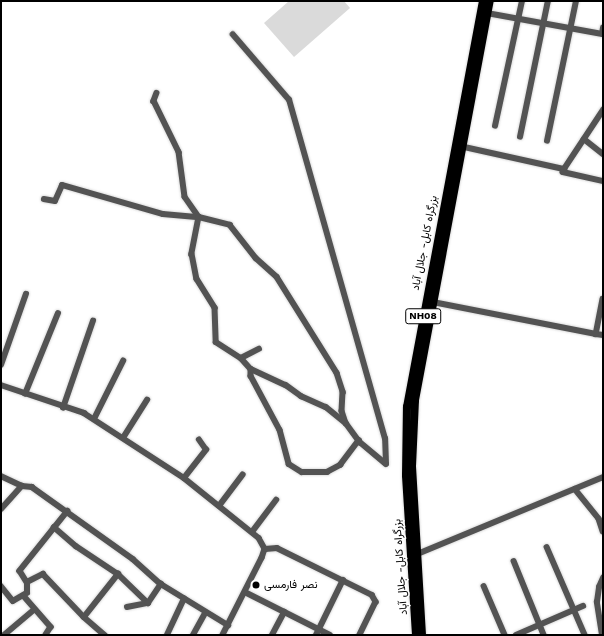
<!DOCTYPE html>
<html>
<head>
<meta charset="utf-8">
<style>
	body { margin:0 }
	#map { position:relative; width:604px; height:636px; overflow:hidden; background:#fff; font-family:"Work Sans",Vazirmatn,sans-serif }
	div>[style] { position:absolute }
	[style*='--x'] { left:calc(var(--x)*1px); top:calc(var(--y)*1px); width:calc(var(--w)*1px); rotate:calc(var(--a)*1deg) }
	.green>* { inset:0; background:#dadada }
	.roads { filter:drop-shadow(0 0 1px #dbdbdb) drop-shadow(0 0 1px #dbdbdb) }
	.minor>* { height:5.5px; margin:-2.75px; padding:0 2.75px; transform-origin:2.75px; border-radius:2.75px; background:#535353 }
	.highway>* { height:8px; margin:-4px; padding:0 4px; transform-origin:4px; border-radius:4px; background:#000 }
	.dots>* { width:11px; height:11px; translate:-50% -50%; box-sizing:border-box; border:2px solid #fff; border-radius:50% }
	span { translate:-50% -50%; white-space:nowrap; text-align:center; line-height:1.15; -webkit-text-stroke:3px #fff; paint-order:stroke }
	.shield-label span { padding:1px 3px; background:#fff; border:1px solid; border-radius:3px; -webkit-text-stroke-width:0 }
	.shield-label { font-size:10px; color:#000; font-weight:700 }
	.street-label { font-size:11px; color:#000 }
	.poi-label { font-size:11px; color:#000 }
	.left { translate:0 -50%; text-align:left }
	.frame { position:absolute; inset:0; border:2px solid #000; pointer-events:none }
</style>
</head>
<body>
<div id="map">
	<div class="green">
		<div style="clip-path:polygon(289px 1px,344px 1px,350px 8px,294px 57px,264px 23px)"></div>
	</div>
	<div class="roads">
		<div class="minor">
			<div style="--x:487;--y:13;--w:117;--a:10.3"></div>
			<div style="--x:602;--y:34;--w:6;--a:-81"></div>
			<div style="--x:157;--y:93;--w:9;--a:111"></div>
			<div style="--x:154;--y:101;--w:57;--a:63.9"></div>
			<div style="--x:179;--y:152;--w:45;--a:82.4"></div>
			<div style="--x:185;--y:197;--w:24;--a:55"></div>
			<div style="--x:199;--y:217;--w:32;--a:14"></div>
			<div style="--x:230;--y:225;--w:42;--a:51.8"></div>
			<div style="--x:256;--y:258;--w:28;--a:42"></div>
			<div style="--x:277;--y:277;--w:113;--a:58"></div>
			<div style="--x:337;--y:373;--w:20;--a:72"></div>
			<div style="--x:343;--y:392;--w:19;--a:93"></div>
			<div style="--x:342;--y:411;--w:13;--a:72"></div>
			<div style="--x:346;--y:423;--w:24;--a:54"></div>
			<div style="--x:360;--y:442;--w:34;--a:40"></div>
			<div style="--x:386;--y:464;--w:25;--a:-92"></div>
			<div style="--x:385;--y:439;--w:352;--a:-105.8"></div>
			<div style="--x:289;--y:100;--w:86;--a:-130.7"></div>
			<div style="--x:495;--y:126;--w:128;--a:-77.8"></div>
			<div style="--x:520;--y:137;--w:139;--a:-78.4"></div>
			<div style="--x:584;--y:139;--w:24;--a:38"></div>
			<div style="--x:547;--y:141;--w:143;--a:-78.3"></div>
			<div style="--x:460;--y:146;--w:107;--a:12.5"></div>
			<div style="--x:564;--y:169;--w:71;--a:-56.5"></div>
			<div style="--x:564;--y:169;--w:3;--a:108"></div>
			<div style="--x:563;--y:172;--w:41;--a:12.7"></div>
			<div style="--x:44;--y:199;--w:11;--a:10"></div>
			<div style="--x:55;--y:201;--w:17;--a:-66"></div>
			<div style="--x:62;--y:185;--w:105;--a:16"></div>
			<div style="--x:163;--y:214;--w:36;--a:5"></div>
			<div style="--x:199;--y:217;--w:38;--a:101"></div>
			<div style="--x:192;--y:254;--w:25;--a:79"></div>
			<div style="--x:197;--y:279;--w:34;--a:58"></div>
			<div style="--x:215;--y:308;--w:34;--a:88"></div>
			<div style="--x:216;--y:342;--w:30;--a:33"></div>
			<div style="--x:241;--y:358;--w:20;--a:-27"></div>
			<div style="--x:603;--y:299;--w:36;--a:101"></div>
			<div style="--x:596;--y:334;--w:7;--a:8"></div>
			<div style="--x:433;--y:302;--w:166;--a:11.1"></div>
			<div style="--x:241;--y:358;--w:15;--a:48"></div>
			<div style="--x:251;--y:369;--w:38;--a:25"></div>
			<div style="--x:286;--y:385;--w:19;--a:36"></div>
			<div style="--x:301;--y:396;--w:27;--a:24"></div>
			<div style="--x:326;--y:407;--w:26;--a:39"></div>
			<div style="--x:1;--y:365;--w:75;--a:-70.6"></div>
			<div style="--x:251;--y:369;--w:7;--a:90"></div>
			<div style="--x:251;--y:376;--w:61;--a:61.8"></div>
			<div style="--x:280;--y:430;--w:35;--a:75"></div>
			<div style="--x:289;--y:464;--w:15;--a:32"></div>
			<div style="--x:302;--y:472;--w:25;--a:0"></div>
			<div style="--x:327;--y:472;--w:15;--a:-28"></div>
			<div style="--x:340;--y:465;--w:31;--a:-53"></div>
			<div style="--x:1;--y:385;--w:88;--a:18.6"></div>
			<div style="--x:84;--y:413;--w:119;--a:33"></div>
			<div style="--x:184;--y:478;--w:96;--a:38.7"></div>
			<div style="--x:259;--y:538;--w:13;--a:61"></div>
			<div style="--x:265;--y:549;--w:9;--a:108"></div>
			<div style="--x:262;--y:558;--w:86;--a:116.9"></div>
			<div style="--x:25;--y:394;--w:87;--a:-67.8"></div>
			<div style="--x:63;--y:408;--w:92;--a:-71"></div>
			<div style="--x:94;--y:419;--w:65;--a:-63.4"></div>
			<div style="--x:123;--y:438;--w:45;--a:-57.7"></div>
			<div style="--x:1;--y:476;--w:23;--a:25"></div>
			<div style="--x:22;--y:486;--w:10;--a:6"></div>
			<div style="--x:32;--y:487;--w:124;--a:35.5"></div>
			<div style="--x:133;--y:559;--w:38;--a:42"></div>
			<div style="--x:161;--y:584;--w:79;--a:31.5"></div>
			<div style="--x:184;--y:478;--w:36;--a:-52"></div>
			<div style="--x:206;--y:450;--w:12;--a:-125"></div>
			<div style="--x:575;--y:489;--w:38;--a:51"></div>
			<div style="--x:599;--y:519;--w:13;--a:72"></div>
			<div style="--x:219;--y:506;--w:39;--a:-53"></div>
			<div style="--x:1;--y:509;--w:31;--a:-48"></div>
			<div style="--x:68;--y:511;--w:77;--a:128.7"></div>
			<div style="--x:20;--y:571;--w:13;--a:58"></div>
			<div style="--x:27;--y:582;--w:18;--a:-27"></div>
			<div style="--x:43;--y:574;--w:59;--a:46.4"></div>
			<div style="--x:84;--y:617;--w:28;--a:41"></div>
			<div style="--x:54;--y:527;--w:29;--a:41"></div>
			<div style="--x:76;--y:546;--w:50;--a:33.7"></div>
			<div style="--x:118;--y:574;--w:42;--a:44"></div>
			<div style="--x:252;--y:532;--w:40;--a:-53"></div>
			<div style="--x:547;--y:547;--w:96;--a:66.6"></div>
			<div style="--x:265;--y:549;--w:12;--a:-5"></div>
			<div style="--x:277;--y:548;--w:106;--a:26.3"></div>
			<div style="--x:372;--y:595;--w:8;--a:60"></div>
			<div style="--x:376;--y:602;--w:37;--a:116"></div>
			<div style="--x:415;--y:555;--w:204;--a:-22.5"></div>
			<div style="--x:514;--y:561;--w:80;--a:67.9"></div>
			<div style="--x:1;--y:586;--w:19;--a:51"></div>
			<div style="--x:13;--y:601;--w:16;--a:-30"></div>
			<div style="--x:27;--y:593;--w:11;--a:-90"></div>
			<div style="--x:484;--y:586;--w:53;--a:66.8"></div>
			<div style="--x:245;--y:592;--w:95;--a:26.8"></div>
			<div style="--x:24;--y:596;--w:41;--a:48.9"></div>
			<div style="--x:51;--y:627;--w:9;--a:122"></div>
			<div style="--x:127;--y:607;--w:21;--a:-11"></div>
			<div style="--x:148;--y:603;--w:23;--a:-56"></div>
			<div style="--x:84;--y:617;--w:55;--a:-51.7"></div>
			<div style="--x:4;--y:635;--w:39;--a:-40"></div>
			<div style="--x:167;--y:635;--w:40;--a:-65"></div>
			<div style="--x:193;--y:635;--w:25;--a:-61"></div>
			<div style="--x:272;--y:635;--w:26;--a:-62"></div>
			<div style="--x:316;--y:635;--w:61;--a:-63.9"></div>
			<div style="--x:516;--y:635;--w:73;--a:-23.4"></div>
			<div style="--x:602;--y:635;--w:33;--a:-99"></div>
			<div style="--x:597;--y:602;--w:15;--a:-82"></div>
			<div style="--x:599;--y:587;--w:10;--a:-66"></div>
		</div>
		<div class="highway">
			<div style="--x:416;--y:635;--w:160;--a:-93.6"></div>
			<div style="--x:406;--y:475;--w:68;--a:-89.2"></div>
			<div style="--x:407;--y:407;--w:413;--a:-79.4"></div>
			<div style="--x:422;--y:635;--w:169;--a:-93.4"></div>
			<div style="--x:412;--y:466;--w:66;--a:-87.4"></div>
			<div style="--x:415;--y:400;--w:406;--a:-79.4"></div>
		</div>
	</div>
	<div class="dots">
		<div style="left:256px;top:585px;background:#000"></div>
	</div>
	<div class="shield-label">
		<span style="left:423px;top:316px">NH08</span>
	</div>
	<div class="street-label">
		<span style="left:425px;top:243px;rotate:-79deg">بزرگراه کابل- جلال آباد</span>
		<span style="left:401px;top:567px;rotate:-94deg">بزرگراه کابل- جلال آباد</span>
	</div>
	<div class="poi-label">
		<span class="left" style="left:264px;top:585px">نصر فارمسی</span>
	</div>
	<div class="frame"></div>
</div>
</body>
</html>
